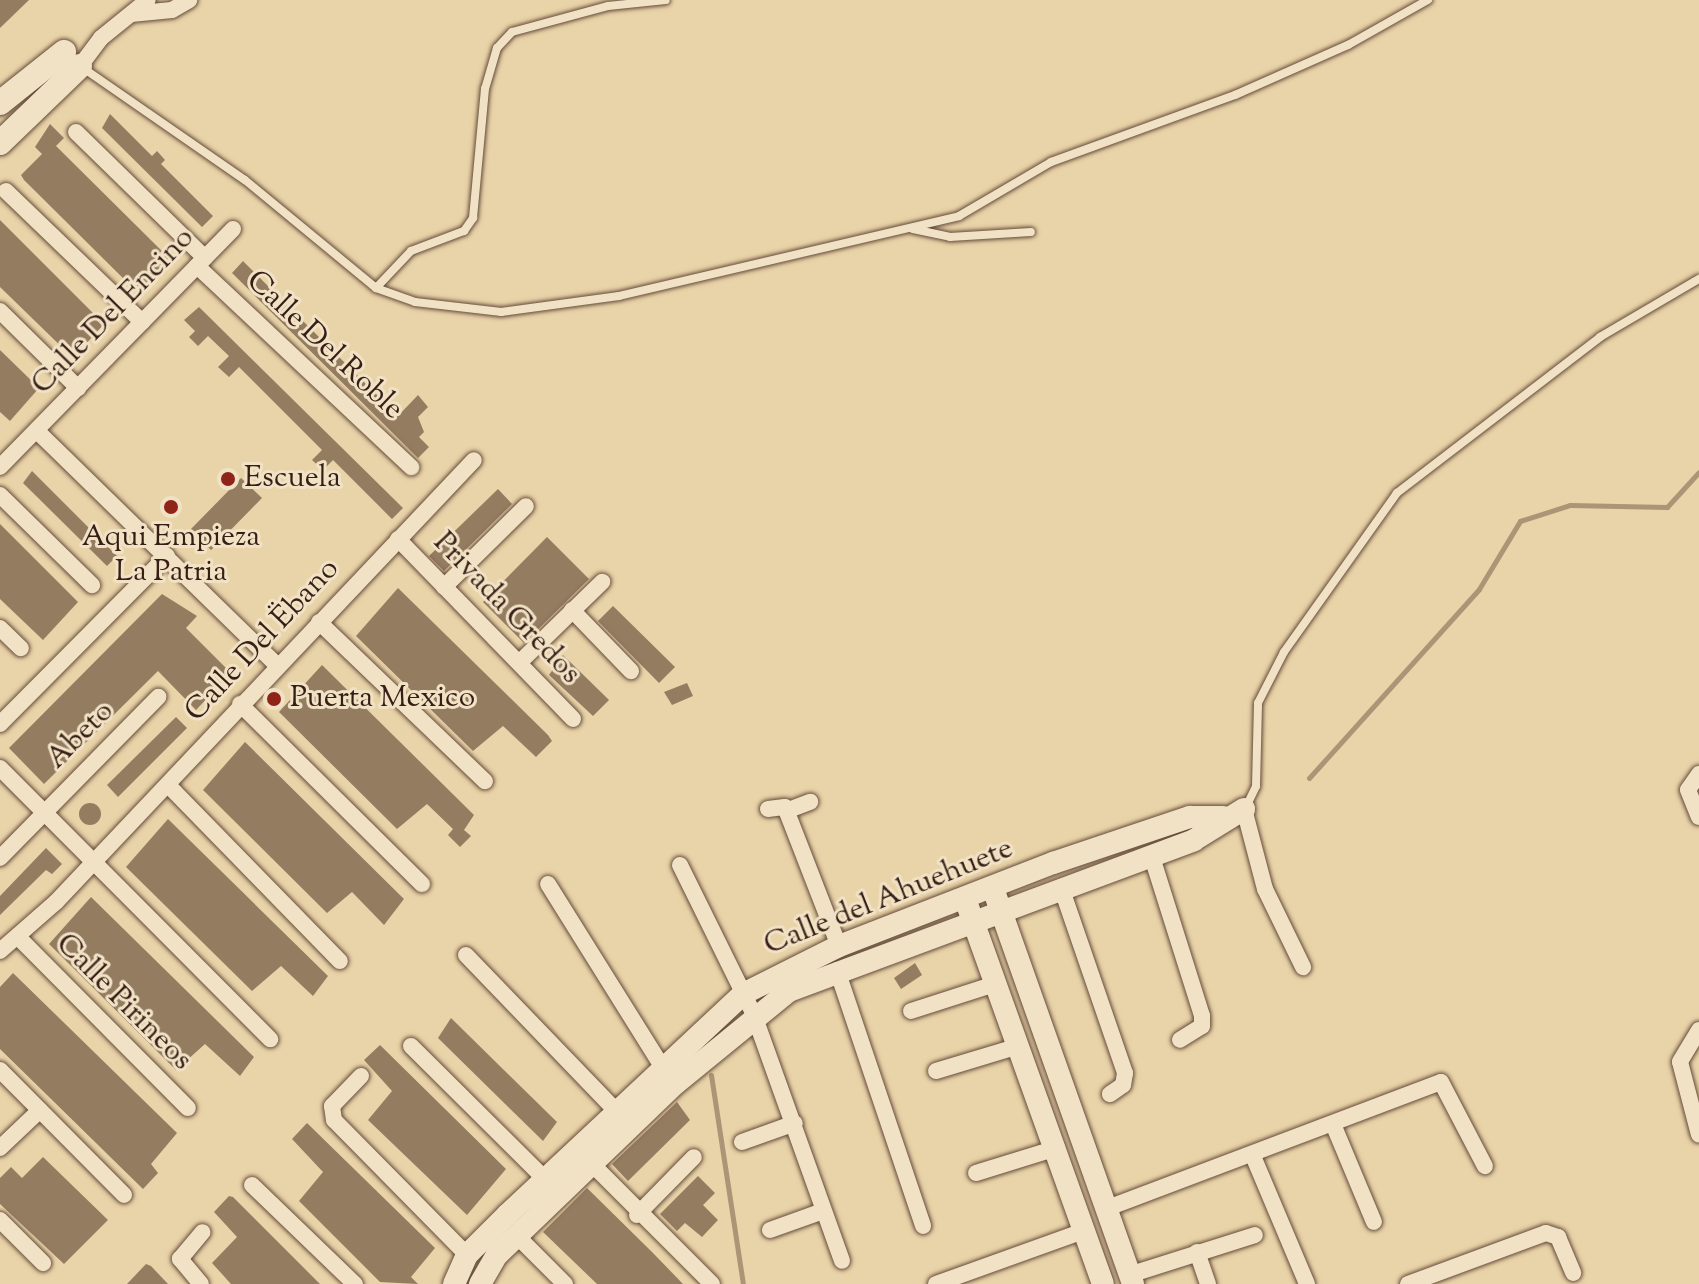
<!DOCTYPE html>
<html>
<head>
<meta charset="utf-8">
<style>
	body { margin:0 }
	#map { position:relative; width:1699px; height:1284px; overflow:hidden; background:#e9d3a8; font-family:"Sorts Mill Goudy",serif }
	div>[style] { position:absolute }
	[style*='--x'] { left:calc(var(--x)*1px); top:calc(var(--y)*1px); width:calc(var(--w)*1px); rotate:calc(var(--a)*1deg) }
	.stream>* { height:5px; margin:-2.5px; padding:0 2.5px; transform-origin:2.5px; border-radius:2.5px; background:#ac9576 }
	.building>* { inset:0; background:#947c61 }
	.round { border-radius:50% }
	.roads { filter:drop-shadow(0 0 2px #644b3a) drop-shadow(0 0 2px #644b3a) }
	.service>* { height:8px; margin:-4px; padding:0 4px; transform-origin:4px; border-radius:4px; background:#f1e2c6 }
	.minor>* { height:16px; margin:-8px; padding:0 8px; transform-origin:8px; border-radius:8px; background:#f1e2c6 }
	.tertiary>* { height:22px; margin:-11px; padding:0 11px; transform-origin:11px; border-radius:11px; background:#f1e2c6 }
	.secondary>* { height:24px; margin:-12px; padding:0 12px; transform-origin:12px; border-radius:12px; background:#f1e2c6 }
	.dots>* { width:22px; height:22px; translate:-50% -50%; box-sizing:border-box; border:4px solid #f1e2c6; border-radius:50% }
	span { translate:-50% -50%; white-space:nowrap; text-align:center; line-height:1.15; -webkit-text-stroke:6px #f1e2c6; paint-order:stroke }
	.street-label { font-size:30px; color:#371e15 }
	.poi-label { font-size:30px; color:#371e15 }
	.left { translate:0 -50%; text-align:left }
</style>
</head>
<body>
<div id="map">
	<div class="stream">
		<div style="--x:1309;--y:778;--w:254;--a:-48"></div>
		<div style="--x:1479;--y:589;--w:79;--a:-58.9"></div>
		<div style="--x:1520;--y:521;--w:52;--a:-17.7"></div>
		<div style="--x:1570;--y:505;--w:97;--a:1.2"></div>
		<div style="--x:1667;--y:507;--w:47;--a:-47.6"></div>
		<div style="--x:711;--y:1075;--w:211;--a:81.3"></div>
	</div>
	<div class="building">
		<div style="clip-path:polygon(0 0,29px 0,0 28px)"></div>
		<div style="clip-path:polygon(110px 114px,152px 156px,157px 151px,165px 160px,161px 164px,213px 216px,202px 227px,102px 128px)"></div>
		<div style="clip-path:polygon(50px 124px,64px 138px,56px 146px,169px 258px,138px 293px,24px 180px,21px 175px,42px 154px,35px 147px)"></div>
		<div style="clip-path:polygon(0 220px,104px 324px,73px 358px,0 287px)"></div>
		<div style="clip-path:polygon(243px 261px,398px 416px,418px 395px,428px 407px,418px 417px,424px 432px,419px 437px,429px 447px,418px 458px,232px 273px)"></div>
		<div style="clip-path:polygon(199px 307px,403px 508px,392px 519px,333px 460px,323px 470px,312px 460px,322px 450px,239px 367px,229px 377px,218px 367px,229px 356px,208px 336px,198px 346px,189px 337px,195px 331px,184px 320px)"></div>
		<div style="clip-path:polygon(0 350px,39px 388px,10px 421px,0 412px)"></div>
		<div style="clip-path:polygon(32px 471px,117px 556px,107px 566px,23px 483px)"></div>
		<div style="clip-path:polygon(241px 478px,262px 498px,211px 550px,190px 530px)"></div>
		<div style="clip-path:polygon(498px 489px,512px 504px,444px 571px,429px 556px)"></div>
		<div style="clip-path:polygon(0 524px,78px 602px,43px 640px,0 599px)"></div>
		<div style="clip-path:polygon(547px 537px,589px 579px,524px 643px,483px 602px)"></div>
		<div style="clip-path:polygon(398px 588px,548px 735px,552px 741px,536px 757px,503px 726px,473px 751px,356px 636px)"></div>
		<div style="clip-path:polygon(162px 594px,197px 616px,186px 628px,231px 673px,196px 710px,158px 671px,44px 784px,9px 748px)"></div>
		<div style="clip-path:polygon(613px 606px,675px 667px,659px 683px,598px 621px)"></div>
		<div style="clip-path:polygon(563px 655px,609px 700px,593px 716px,549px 675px)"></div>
		<div style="clip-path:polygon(322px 665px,474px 815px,464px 830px,471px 836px,460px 847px,448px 835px,453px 829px,427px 804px,397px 829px,279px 712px)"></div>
		<div style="clip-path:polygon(687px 683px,693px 696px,672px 705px,664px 692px)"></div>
		<div style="clip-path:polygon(176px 717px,187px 728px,118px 797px,107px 785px)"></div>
		<div style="clip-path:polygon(245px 742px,404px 899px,384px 925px,352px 892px,327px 913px,203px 790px)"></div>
		<div class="round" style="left:79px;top:803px;width:22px;height:22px"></div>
		<div style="clip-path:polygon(168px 819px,328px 976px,313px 996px,281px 966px,252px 991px,126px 867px)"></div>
		<div style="clip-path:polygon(46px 848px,62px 864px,52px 874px,46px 870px,0 915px,0 896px)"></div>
		<div style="clip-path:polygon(91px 897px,254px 1057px,240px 1076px,205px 1044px,176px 1070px,49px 944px)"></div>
		<div style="clip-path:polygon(915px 963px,922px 975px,901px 989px,894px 978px)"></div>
		<div style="clip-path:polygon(13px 973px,177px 1133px,151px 1164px,158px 1173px,143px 1189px,0 1049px,0 987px)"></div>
		<div style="clip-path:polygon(451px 1018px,557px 1122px,543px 1141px,438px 1038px)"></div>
		<div style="clip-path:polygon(380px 1045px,506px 1169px,467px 1215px,368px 1120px,392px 1091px,364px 1060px)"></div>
		<div style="clip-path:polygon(677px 1102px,690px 1120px,628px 1181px,612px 1164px)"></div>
		<div style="clip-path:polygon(307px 1123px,435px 1248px,411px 1277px,418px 1284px,380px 1282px,299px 1201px,323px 1172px,292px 1139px)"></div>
		<div style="clip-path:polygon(43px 1157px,108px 1220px,64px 1264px,0 1204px,0 1178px,11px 1167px,22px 1178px)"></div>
		<div style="clip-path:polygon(698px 1176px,715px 1193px,703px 1205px,718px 1220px,702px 1237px,685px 1223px,677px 1231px,660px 1214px)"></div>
		<div style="clip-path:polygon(587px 1188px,653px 1253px,683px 1284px,597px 1284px,543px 1232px)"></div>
		<div style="clip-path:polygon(229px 1196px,233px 1197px,320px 1284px,231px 1284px,212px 1263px,237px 1237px,214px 1212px)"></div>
		<div style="clip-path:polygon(146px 1264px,151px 1266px,168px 1284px,127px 1284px)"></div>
	</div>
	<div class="roads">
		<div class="service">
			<div style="--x:83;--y:68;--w:197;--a:34.7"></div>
			<div style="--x:245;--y:180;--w:170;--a:39.5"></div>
			<div style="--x:376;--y:288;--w:41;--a:19.7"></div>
			<div style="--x:415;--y:302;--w:87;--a:6.6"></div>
			<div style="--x:501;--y:312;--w:119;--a:-7.7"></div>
			<div style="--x:619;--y:296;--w:349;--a:-13.2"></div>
			<div style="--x:959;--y:216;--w:107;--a:-30.4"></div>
			<div style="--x:1051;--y:162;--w:196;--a:-20"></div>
			<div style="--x:1235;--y:95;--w:124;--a:-23.9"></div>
			<div style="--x:1348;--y:45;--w:92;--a:-29.4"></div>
			<div style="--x:913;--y:229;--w:38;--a:12"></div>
			<div style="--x:950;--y:237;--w:81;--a:-3.5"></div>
			<div style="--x:376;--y:288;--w:51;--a:-46.6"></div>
			<div style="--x:411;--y:251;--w:57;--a:-20.7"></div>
			<div style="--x:464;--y:231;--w:16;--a:-55"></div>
			<div style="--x:473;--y:218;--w:130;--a:-84.7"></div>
			<div style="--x:485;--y:89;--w:43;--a:-73.7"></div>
			<div style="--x:497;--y:48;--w:22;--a:-47"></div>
			<div style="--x:512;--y:32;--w:99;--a:-15.2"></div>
			<div style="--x:608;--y:6;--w:58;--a:-5.9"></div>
			<div style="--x:1245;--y:809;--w:25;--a:-64"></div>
			<div style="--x:1256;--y:786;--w:83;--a:-88.6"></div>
			<div style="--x:1258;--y:703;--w:57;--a:-63"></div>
			<div style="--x:1284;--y:652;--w:195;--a:-54.6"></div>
			<div style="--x:1397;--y:493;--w:256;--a:-37.5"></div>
			<div style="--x:1600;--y:337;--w:115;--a:-30.4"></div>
		</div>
		<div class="minor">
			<div style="--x:131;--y:14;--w:41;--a:-5.6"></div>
			<div style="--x:172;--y:10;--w:20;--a:-30"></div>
			<div style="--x:80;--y:66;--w:35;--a:-53"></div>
			<div style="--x:101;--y:38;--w:60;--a:-39"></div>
			<div style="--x:76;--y:132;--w:180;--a:44.3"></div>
			<div style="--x:6;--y:191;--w:189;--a:43.9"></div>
			<div style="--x:197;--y:266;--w:294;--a:43.2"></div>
			<div style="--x:0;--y:311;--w:110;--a:44.6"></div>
			<div style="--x:37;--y:431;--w:335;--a:44.3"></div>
			<div style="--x:0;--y:467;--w:333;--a:-45.6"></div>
			<div style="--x:0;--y:495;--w:129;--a:44.4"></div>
			<div style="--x:398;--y:539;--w:251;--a:45.8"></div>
			<div style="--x:444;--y:587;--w:115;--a:-44.6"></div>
			<div style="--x:572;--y:610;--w:85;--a:46"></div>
			<div style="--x:319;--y:622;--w:230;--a:43.8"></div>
			<div style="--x:0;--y:628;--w:29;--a:44"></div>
			<div style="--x:520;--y:662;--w:115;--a:-44.3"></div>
			<div style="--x:240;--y:704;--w:256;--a:44.7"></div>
			<div style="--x:0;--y:724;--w:237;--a:-45.2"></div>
			<div style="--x:0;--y:768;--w:383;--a:45.1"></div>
			<div style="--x:1699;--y:774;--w:19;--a:125"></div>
			<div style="--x:1688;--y:790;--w:29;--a:68"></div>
			<div style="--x:168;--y:785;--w:246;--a:45.7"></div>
			<div style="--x:768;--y:809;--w:17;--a:-7"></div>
			<div style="--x:785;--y:807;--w:149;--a:68.8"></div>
			<div style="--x:1244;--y:809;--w:83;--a:75.3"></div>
			<div style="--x:1265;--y:889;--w:87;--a:64"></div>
			<div style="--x:786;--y:811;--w:26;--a:-21"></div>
			<div style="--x:1151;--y:854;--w:170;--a:72.5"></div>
			<div style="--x:1202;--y:1016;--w:10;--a:90"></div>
			<div style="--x:1202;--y:1026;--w:26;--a:148"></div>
			<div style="--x:0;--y:858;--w:226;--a:-45.5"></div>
			<div style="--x:680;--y:865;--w:167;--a:63.7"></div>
			<div style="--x:754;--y:1015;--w:261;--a:70.3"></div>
			<div style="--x:548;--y:884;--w:217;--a:58"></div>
			<div style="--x:1061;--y:887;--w:197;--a:71"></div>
			<div style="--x:1125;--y:1073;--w:12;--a:99"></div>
			<div style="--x:1123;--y:1085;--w:16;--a:145"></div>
			<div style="--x:18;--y:937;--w:241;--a:45.2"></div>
			<div style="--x:0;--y:951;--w:74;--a:-41.2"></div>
			<div style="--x:56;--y:902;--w:608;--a:-46.6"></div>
			<div style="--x:466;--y:955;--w:215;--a:46.1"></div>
			<div style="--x:837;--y:970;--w:270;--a:71.4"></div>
			<div style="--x:911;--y:1011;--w:91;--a:-17.8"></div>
			<div style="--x:1699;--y:1030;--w:37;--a:121"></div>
			<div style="--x:1680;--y:1062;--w:75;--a:75.4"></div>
			<div style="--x:411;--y:1046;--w:187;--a:44.8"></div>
			<div style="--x:0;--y:1070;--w:176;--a:45.2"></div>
			<div style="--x:936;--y:1071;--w:87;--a:-16.8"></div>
			<div style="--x:361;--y:1076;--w:42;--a:134"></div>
			<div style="--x:332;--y:1106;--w:14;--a:82"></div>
			<div style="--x:334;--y:1120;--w:190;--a:45.4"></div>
			<div style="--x:1333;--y:1124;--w:106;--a:67.3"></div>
			<div style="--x:742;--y:1142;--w:56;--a:-19.7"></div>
			<div style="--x:0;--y:1148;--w:55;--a:-43.5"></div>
			<div style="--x:1253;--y:1156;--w:139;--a:67.1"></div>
			<div style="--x:586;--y:1158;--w:178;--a:45"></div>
			<div style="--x:976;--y:1173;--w:85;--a:-17.2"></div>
			<div style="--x:252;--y:1185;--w:143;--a:43.9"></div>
			<div style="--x:1105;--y:1209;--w:359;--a:-20.7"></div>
			<div style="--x:1441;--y:1082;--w:95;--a:62.4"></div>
			<div style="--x:637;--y:1215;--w:81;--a:-45.5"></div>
			<div style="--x:0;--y:1220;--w:61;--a:45"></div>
			<div style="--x:770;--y:1230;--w:56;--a:-19.7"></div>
			<div style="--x:517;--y:1236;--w:68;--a:45"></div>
			<div style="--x:1197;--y:1252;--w:34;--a:71"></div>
			<div style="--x:1129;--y:1275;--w:132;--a:-17.6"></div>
			<div style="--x:201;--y:1284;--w:33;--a:-130"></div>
			<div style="--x:180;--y:1259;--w:35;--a:-50"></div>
			<div style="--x:936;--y:1284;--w:156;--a:-19.8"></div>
			<div style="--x:1408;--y:1284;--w:147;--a:-20.3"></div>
			<div style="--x:1546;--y:1233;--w:13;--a:18"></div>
			<div style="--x:1558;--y:1237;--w:39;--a:67"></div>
		</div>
		<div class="tertiary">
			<div style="--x:996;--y:897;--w:411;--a:70.5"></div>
			<div style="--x:968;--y:907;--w:400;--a:70.3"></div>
			<div style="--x:454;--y:1284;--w:32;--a:-66"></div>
			<div style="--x:467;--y:1255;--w:57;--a:-45"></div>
			<div style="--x:507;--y:1215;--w:323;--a:-43.1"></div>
			<div style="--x:743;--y:994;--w:107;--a:-26.6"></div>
			<div style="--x:839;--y:946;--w:230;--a:-21.2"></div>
			<div style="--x:1053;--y:863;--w:145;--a:-18.6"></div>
			<div style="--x:1190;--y:817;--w:33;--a:0"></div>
			<div style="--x:480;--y:1284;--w:34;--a:-60"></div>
			<div style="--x:497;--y:1255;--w:247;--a:-43.9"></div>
			<div style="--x:675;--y:1084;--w:147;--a:-39.2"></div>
			<div style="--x:789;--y:991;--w:432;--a:-20.4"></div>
			<div style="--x:1194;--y:840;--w:59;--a:-31.8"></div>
		</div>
		<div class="secondary">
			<div style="--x:0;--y:103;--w:82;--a:-38.6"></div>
			<div style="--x:0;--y:143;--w:111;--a:-43.9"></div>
		</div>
	</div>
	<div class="dots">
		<div style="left:228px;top:479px;background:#8f2418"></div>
		<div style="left:171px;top:507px;background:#8f2418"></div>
		<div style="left:274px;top:699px;background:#8f2418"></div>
	</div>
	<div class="street-label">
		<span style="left:114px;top:312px;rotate:-46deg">Calle Del Encino</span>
		<span style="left:324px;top:346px;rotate:43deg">Calle Del Roble</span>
		<span style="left:506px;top:609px;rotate:46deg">Privada Gredos</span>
		<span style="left:263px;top:641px;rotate:-47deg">Calle Del Ëbano</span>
		<span style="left:81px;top:736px;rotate:-45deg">Abeto</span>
		<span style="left:889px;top:898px;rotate:-22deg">Calle del Ahuehuete</span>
		<span style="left:123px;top:1003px;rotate:45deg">Calle Pirineos</span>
	</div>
	<div class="poi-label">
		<span class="left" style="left:244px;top:479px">Escuela</span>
		<span style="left:171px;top:555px">Aqui Empieza<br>La Patria</span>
		<span class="left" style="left:290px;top:699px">Puerta Mexico</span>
	</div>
</div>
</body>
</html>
